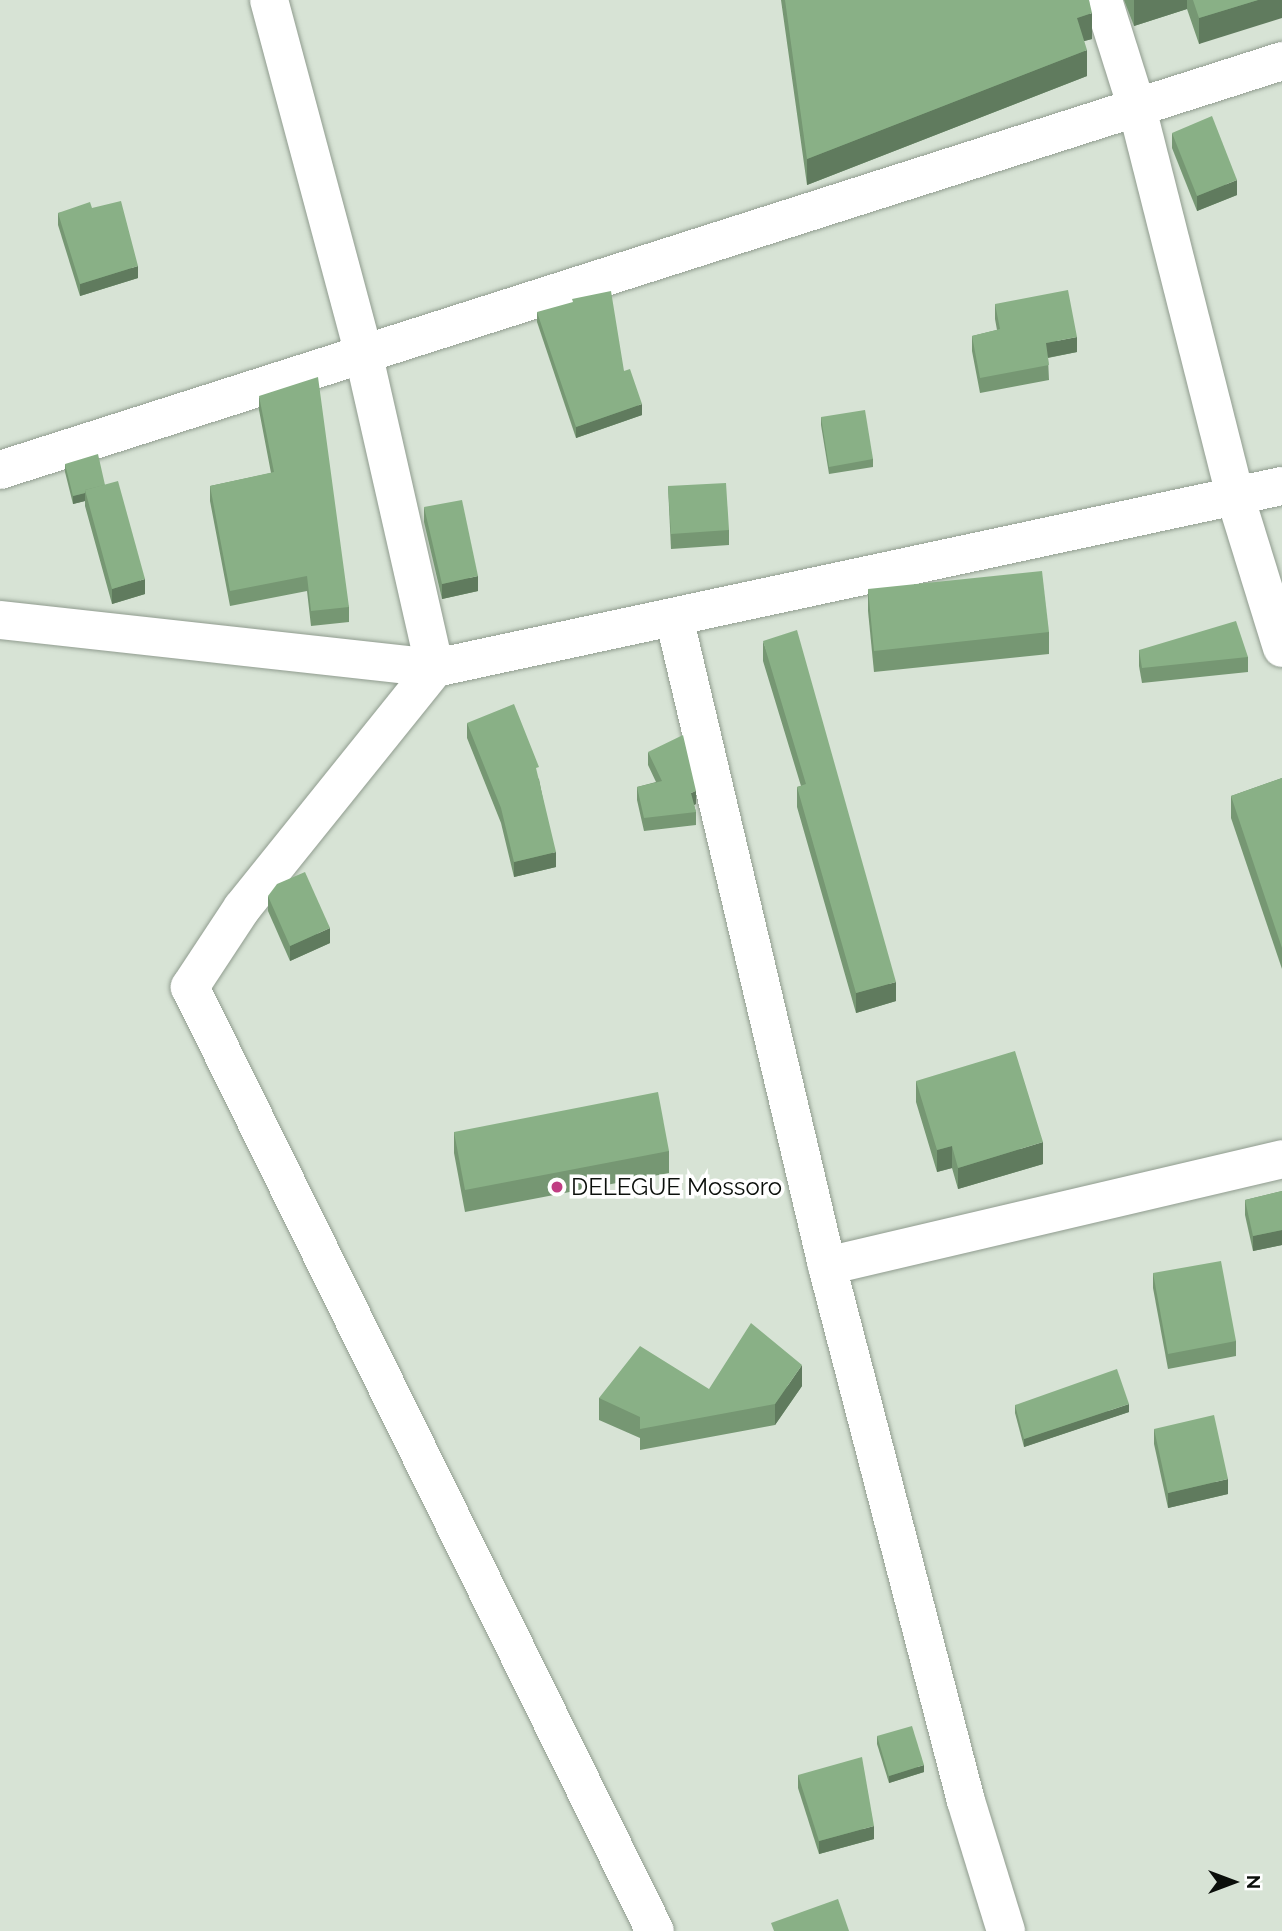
<!DOCTYPE html>
<html>
<head>
<meta charset="utf-8">
<style>
	body { margin:0 }
	#map { position:relative; width:1282px; height:1931px; overflow:hidden; background:#d7e3d5; font-family:Raleway,sans-serif }
	div>[style] { position:absolute }
	[style*='--x'] { left:calc(var(--x)*1px); top:calc(var(--y)*1px); width:calc(var(--w)*1px); rotate:calc(var(--a)*1deg) }
	.roads { filter:drop-shadow(0 0 2px #909c8f) drop-shadow(0 0 2px #909c8f) }
	.street>* { height:38px; margin:-19px; padding:0 19px; transform-origin:19px; border-radius:19px; background:#fff }
	.wall>* { inset:0; background:#769773 }
	.shaded-wall>* { inset:0; background:#607b5e }
	.building>* { inset:0; background:#89b086 }
	.dots>* { width:19px; height:19px; translate:-50% -50%; box-sizing:border-box; border:4px solid #fff; border-radius:50% }
	span { translate:-50% -50%; white-space:nowrap; text-align:center; line-height:1.15; -webkit-text-stroke:7px #fff; paint-order:stroke }
	.poi-label { font-size:24px; color:#0b0f0b }
	.left { translate:0 -50%; text-align:left }
	.north { position:absolute; left:1198px; top:1847px; width:70px; height:70px; -webkit-text-stroke:5px #fff; paint-order:stroke; rotate:90deg; font-size:19px; font-weight:700; line-height:28px; text-align:center; color:#0b0f0b }
	.north::after { content:''; display:block; margin:auto; width:24px; height:32px; background:#0b0f0b; clip-path:polygon(50% 0,100% 100%,50% 72%,0 100%) }
</style>
</head>
<body>
<div id="map">
	<div class="roads">
		<div class="street">
			<div style="--x:269;--y:0;--w:364;--a:75"></div>
			<div style="--x:363;--y:352;--w:324;--a:77.2"></div>
			<div style="--x:435;--y:668;--w:308;--a:128.8"></div>
			<div style="--x:242;--y:908;--w:95;--a:123.4"></div>
			<div style="--x:190;--y:987;--w:1052;--a:63.78"></div>
			<div style="--x:1103;--y:0;--w:113;--a:72.5"></div>
			<div style="--x:1137;--y:108;--w:400;--a:75.8"></div>
			<div style="--x:1235;--y:496;--w:159;--a:72.8"></div>
			<div style="--x:0;--y:470;--w:1346;--a:-17.69"></div>
			<div style="--x:674;--y:617;--w:667;--a:76.73"></div>
			<div style="--x:827;--y:1266;--w:553;--a:75.44"></div>
			<div style="--x:966;--y:1801;--w:136;--a:72.9"></div>
			<div style="--x:0;--y:620;--w:438;--a:6.3"></div>
			<div style="--x:435;--y:668;--w:866;--a:-12.13"></div>
			<div style="--x:827;--y:1266;--w:467;--a:-13.2"></div>
		</div>
	</div>
	<div class="wall">
		<div style="clip-path:polygon(781px 0,1089px 0,1092px 39px,1084px 41px,1087px 76px,807px 185px)"></div>
		<div style="clip-path:polygon(1124px 0,1282px 0,1199px 44px,1187px 9px,1134px 26px)"></div>
		<div style="clip-path:polygon(1172px 133px,1237px 195px,1197px 211px,1172px 148px)"></div>
		<div style="clip-path:polygon(92px 208px,138px 278px,80px 296px,58px 225px,58px 213px)"></div>
		<div style="clip-path:polygon(995px 304px,1077px 352px,1048px 358px,1049px 380px,980px 393px,972px 351px,972px 336px,997px 330px,995px 319px)"></div>
		<div style="clip-path:polygon(537px 312px,624px 371px,642px 415px,576px 438px,537px 322px)"></div>
		<div style="clip-path:polygon(259px 396px,349px 607px,349px 622px,311px 626px,307px 591px,230px 606px,210px 501px,210px 486px,271px 473px,259px 410px)"></div>
		<div style="clip-path:polygon(821px 417px,873px 459px,873px 467px,829px 474px,821px 425px)"></div>
		<div style="clip-path:polygon(65px 464px,105px 485px,145px 594px,112px 604px,85px 506px,85px 501px,73px 504px,65px 472px)"></div>
		<div style="clip-path:polygon(668px 486px,729px 530px,729px 545px,671px 549px)"></div>
		<div style="clip-path:polygon(424px 507px,478px 591px,442px 599px,424px 522px)"></div>
		<div style="clip-path:polygon(868px 589px,1049px 632px,1049px 654px,874px 672px,868px 611px)"></div>
		<div style="clip-path:polygon(763px 641px,896px 1001px,856px 1013px,797px 807px,797px 787px,801px 786px,763px 661px)"></div>
		<div style="clip-path:polygon(1139px 650px,1248px 657px,1248px 672px,1142px 683px,1139px 666px)"></div>
		<div style="clip-path:polygon(467px 723px,539px 779px,556px 867px,514px 877px,501px 823px,467px 738px)"></div>
		<div style="clip-path:polygon(648px 752px,696px 804px,694px 805px,696px 812px,696px 825px,644px 831px,637px 800px,637px 787px,656px 782px,648px 765px)"></div>
		<div style="clip-path:polygon(1282px 778px,1282px 969px,1231px 818px,1231px 796px)"></div>
		<div style="clip-path:polygon(268px 896px,330px 943px,290px 961px,268px 911px)"></div>
		<div style="clip-path:polygon(916px 1081px,1043px 1164px,958px 1189px,952px 1168px,937px 1172px,916px 1102px)"></div>
		<div style="clip-path:polygon(454px 1132px,669px 1151px,669px 1173px,465px 1212px,454px 1153px)"></div>
		<div style="clip-path:polygon(1282px 1191px,1282px 1245px,1253px 1251px,1245px 1215px,1245px 1200px)"></div>
		<div style="clip-path:polygon(1153px 1273px,1236px 1341px,1236px 1356px,1168px 1369px,1153px 1288px)"></div>
		<div style="clip-path:polygon(802px 1386px,775px 1425px,640px 1450px,640px 1438px,599px 1420px,599px 1398px,709px 1389px)"></div>
		<div style="clip-path:polygon(1015px 1405px,1129px 1412px,1024px 1447px,1015px 1413px)"></div>
		<div style="clip-path:polygon(1154px 1429px,1228px 1494px,1168px 1508px,1154px 1444px)"></div>
		<div style="clip-path:polygon(877px 1736px,924px 1772px,889px 1783px,877px 1744px)"></div>
		<div style="clip-path:polygon(798px 1775px,874px 1839px,819px 1854px,798px 1788px)"></div>
	</div>
	<div class="shaded-wall">
		<div style="clip-path:polygon(1134px 0,1187px 0,1187px 9px,1134px 26px)"></div>
		<div style="clip-path:polygon(1258px 0,1282px 0,1282px 18px,1199px 44px,1199px 18px)"></div>
		<div style="clip-path:polygon(1092px 13px,1092px 39px,1077px 43px,1077px 18px)"></div>
		<div style="clip-path:polygon(1087px 50px,1087px 76px,807px 185px,807px 159px)"></div>
		<div style="clip-path:polygon(1237px 180px,1237px 195px,1197px 211px,1197px 196px)"></div>
		<div style="clip-path:polygon(138px 266px,138px 278px,80px 296px,80px 284px)"></div>
		<div style="clip-path:polygon(1077px 337px,1077px 352px,1046px 358px,1046px 343px)"></div>
		<div style="clip-path:polygon(642px 404px,642px 415px,576px 438px,576px 427px)"></div>
		<div style="clip-path:polygon(85px 493px,85px 501px,73px 504px,73px 496px)"></div>
		<div style="clip-path:polygon(478px 576px,478px 591px,442px 599px,442px 584px)"></div>
		<div style="clip-path:polygon(145px 579px,145px 594px,112px 604px,112px 589px)"></div>
		<div style="clip-path:polygon(696px 791px,696px 804px,691px 806px,691px 793px)"></div>
		<div style="clip-path:polygon(556px 852px,556px 867px,514px 877px,514px 862px)"></div>
		<div style="clip-path:polygon(330px 928px,330px 943px,290px 961px,290px 946px)"></div>
		<div style="clip-path:polygon(896px 982px,896px 1001px,856px 1013px,856px 993px)"></div>
		<div style="clip-path:polygon(1043px 1142px,1043px 1164px,958px 1189px,958px 1168px)"></div>
		<div style="clip-path:polygon(952px 1146px,952px 1168px,937px 1172px,937px 1150px)"></div>
		<div style="clip-path:polygon(1282px 1230px,1282px 1245px,1253px 1251px,1253px 1236px)"></div>
		<div style="clip-path:polygon(802px 1365px,802px 1386px,775px 1425px,775px 1404px)"></div>
		<div style="clip-path:polygon(1129px 1404px,1129px 1412px,1024px 1447px,1024px 1439px)"></div>
		<div style="clip-path:polygon(1228px 1479px,1228px 1494px,1168px 1508px,1168px 1493px)"></div>
		<div style="clip-path:polygon(924px 1765px,924px 1772px,889px 1783px,889px 1776px)"></div>
		<div style="clip-path:polygon(874px 1826px,874px 1839px,819px 1854px,819px 1841px)"></div>
	</div>
	<div class="building">
		<div style="clip-path:polygon(785px 0,1089px 0,1092px 13px,1077px 18px,1087px 50px,807px 159px)"></div>
		<div style="clip-path:polygon(1193px 0,1258px 0,1199px 18px)"></div>
		<div style="clip-path:polygon(1212px 116px,1237px 180px,1197px 196px,1172px 133px)"></div>
		<div style="clip-path:polygon(121px 201px,138px 266px,80px 284px,58px 213px,90px 202px,92px 208px)"></div>
		<div style="clip-path:polygon(1068px 290px,1077px 337px,1046px 343px,1049px 365px,980px 378px,972px 336px,1000px 329px,995px 304px)"></div>
		<div style="clip-path:polygon(611px 291px,624px 371px,630px 369px,642px 404px,576px 427px,537px 312px,573px 302px,572px 299px)"></div>
		<div style="clip-path:polygon(318px 377px,349px 607px,311px 611px,307px 576px,230px 591px,210px 486px,274px 472px,259px 396px)"></div>
		<div style="clip-path:polygon(865px 410px,873px 459px,829px 467px,821px 417px)"></div>
		<div style="clip-path:polygon(98px 454px,105px 485px,85px 490px,85px 493px,73px 496px,65px 464px)"></div>
		<div style="clip-path:polygon(118px 481px,145px 579px,112px 589px,85px 490px)"></div>
		<div style="clip-path:polygon(726px 483px,729px 530px,671px 534px,668px 486px)"></div>
		<div style="clip-path:polygon(462px 500px,478px 576px,442px 584px,424px 507px)"></div>
		<div style="clip-path:polygon(1042px 571px,1049px 632px,874px 651px,868px 589px)"></div>
		<div style="clip-path:polygon(1236px 621px,1248px 657px,1142px 668px,1139px 650px)"></div>
		<div style="clip-path:polygon(797px 630px,896px 982px,856px 993px,797px 787px,806px 784px,763px 641px)"></div>
		<div style="clip-path:polygon(514px 704px,539px 767px,536px 768px,556px 852px,514px 862px,501px 808px,467px 723px)"></div>
		<div style="clip-path:polygon(683px 735px,696px 791px,691px 793px,696px 812px,644px 818px,637px 787px,662px 781px,648px 752px)"></div>
		<div style="clip-path:polygon(1282px 778px,1282px 948px,1231px 796px)"></div>
		<div style="clip-path:polygon(305px 872px,330px 928px,290px 946px,268px 896px,277px 884px)"></div>
		<div style="clip-path:polygon(1015px 1051px,1043px 1142px,958px 1168px,952px 1146px,937px 1150px,916px 1081px)"></div>
		<div style="clip-path:polygon(658px 1092px,669px 1151px,465px 1190px,454px 1132px)"></div>
		<div style="clip-path:polygon(1282px 1191px,1282px 1230px,1253px 1236px,1245px 1200px)"></div>
		<div style="clip-path:polygon(1221px 1261px,1236px 1341px,1168px 1354px,1153px 1273px)"></div>
		<div style="clip-path:polygon(751px 1323px,802px 1365px,775px 1404px,640px 1429px,640px 1417px,599px 1398px,640px 1346px,709px 1389px)"></div>
		<div style="clip-path:polygon(1117px 1369px,1129px 1404px,1024px 1439px,1015px 1405px)"></div>
		<div style="clip-path:polygon(1214px 1415px,1228px 1479px,1168px 1493px,1154px 1429px)"></div>
		<div style="clip-path:polygon(912px 1726px,924px 1765px,889px 1776px,877px 1736px)"></div>
		<div style="clip-path:polygon(862px 1757px,874px 1826px,819px 1841px,798px 1775px)"></div>
		<div style="clip-path:polygon(838px 1899px,849px 1931px,774px 1931px,771px 1923px)"></div>
	</div>
	<div class="dots">
		<div style="left:557px;top:1187px;background:#c03d83"></div>
	</div>
	<div class="poi-label">
		<span class="left" style="left:571px;top:1187px">DELEGUE Mossoro</span>
	</div>
	<div class="north">N</div>
</div>
</body>
</html>
